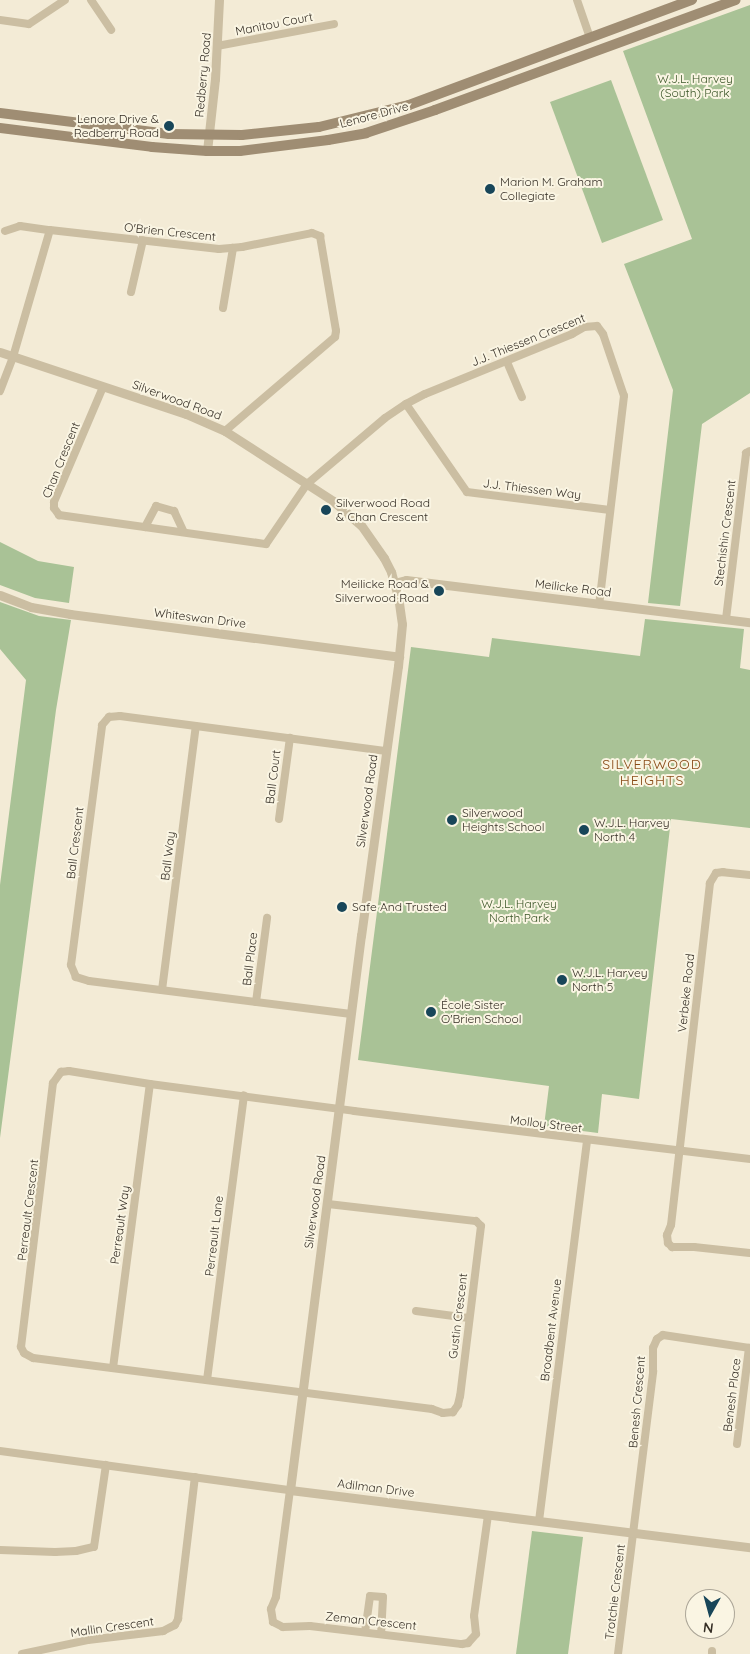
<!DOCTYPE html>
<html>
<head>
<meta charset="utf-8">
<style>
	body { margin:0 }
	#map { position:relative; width:750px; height:1654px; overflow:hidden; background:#f3ebd6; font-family:Quicksand,sans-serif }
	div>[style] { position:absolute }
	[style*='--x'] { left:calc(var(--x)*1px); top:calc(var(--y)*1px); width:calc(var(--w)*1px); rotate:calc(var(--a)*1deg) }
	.green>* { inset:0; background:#a9c296 }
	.minor>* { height:8px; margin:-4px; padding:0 4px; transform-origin:4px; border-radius:4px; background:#cbbea2 }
	.tertiary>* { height:9px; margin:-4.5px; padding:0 4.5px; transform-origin:4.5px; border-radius:4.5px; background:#cbbea2 }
	.secondary>* { height:10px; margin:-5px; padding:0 5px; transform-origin:5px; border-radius:5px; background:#9f8d73 }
	.dots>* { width:14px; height:14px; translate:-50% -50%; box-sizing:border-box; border:2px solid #faf5e3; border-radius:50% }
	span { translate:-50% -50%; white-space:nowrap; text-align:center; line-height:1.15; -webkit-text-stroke:4px #faf5e3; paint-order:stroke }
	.street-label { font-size:12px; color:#352e25 }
	.park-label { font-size:12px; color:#3a5527 }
	.poi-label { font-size:12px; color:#352e25 }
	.right { translate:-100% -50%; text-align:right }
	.left { translate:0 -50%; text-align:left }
	.neighbourhood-label { font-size:14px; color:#8a4c18; letter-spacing:1px }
	.north { position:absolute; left:685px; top:1589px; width:50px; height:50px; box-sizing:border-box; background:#faf5e3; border:1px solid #aba597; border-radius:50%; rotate:187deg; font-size:14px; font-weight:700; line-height:20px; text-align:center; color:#352e25 }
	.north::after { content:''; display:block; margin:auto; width:18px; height:22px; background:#184659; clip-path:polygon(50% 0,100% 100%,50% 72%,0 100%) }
</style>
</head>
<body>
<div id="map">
	<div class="green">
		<div style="clip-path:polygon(750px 5px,750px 393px,702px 424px,680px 606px,648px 603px,673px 390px,624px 264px,692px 239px,623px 51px)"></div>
		<div style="clip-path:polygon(611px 80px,663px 220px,602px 243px,550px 102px)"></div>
		<div style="clip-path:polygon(0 542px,38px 561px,74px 567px,69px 603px,35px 598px,0 585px)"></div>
		<div style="clip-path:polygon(0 602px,39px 616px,71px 620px,56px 710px,0 1138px,0 885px,26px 680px,0 649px)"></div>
		<div style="clip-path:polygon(645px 619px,744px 629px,740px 668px,750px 670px,750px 828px,671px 819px,639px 1099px,602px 1094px,598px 1133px,544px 1126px,549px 1086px,358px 1060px,411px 647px,489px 657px,492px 638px,640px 656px)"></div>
		<div style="clip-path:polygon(532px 1531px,583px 1537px,568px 1654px,516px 1654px)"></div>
	</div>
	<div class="minor">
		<div style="--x:91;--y:0;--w:36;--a:56"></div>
		<div style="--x:577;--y:0;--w:39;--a:71"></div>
		<div style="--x:0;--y:20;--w:29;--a:8"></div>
		<div style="--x:29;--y:24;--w:43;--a:-33.7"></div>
		<div style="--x:217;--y:46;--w:119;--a:-10.6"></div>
		<div style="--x:5;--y:231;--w:16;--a:-18"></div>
		<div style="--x:20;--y:226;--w:30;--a:8"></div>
		<div style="--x:131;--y:292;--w:53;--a:-77"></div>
		<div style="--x:223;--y:308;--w:61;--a:-80.5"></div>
		<div style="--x:507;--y:362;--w:38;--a:67"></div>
		<div style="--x:103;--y:387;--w:125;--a:113.1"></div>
		<div style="--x:54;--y:502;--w:6;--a:90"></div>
		<div style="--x:54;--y:508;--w:9;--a:54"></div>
		<div style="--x:59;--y:515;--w:209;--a:8"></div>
		<div style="--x:266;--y:544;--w:73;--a:-55.7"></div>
		<div style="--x:307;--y:484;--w:102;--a:-40.2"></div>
		<div style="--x:385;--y:418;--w:25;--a:-34"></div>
		<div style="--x:406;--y:404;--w:21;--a:-28"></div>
		<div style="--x:425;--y:394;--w:159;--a:-22.2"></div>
		<div style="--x:572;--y:334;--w:14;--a:-30"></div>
		<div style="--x:584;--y:327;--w:13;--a:-4"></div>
		<div style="--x:597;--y:326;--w:10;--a:53"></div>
		<div style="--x:603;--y:334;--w:65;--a:71.3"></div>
		<div style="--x:624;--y:396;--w:210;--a:96.8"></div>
		<div style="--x:0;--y:391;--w:36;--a:-69"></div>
		<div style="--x:13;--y:357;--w:132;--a:-73.8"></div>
		<div style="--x:50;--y:230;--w:170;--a:6.4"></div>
		<div style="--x:219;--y:249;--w:23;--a:-5"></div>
		<div style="--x:242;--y:247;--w:71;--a:-11.3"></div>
		<div style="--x:312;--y:233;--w:9;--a:21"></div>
		<div style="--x:320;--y:236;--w:96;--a:80.4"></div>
		<div style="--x:336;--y:331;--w:6;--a:99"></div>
		<div style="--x:335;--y:337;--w:145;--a:139.5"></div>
		<div style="--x:406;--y:404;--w:107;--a:55.3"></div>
		<div style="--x:467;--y:492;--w:144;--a:7.2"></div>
		<div style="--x:145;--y:527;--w:24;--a:-62"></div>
		<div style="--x:156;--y:506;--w:19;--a:16"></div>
		<div style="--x:174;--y:511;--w:23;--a:65"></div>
		<div style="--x:726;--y:619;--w:167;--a:-83.1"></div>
		<div style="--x:746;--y:453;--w:4;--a:-27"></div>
		<div style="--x:279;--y:819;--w:82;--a:-82.3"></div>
		<div style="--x:750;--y:875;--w:27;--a:-174"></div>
		<div style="--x:723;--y:872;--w:7;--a:172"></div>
		<div style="--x:716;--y:873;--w:12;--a:121"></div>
		<div style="--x:710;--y:883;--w:344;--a:96.5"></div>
		<div style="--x:671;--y:1225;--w:11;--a:112"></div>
		<div style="--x:667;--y:1235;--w:8;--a:83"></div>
		<div style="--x:668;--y:1243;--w:6;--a:45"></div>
		<div style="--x:672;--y:1247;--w:22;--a:0"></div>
		<div style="--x:694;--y:1247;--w:56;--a:6.1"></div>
		<div style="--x:162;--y:990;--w:266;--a:-82.7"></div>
		<div style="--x:256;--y:1002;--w:85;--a:-82.5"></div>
		<div style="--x:351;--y:1014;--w:264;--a:-172.8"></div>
		<div style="--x:89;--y:981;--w:14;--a:-163"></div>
		<div style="--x:76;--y:977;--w:13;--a:-113"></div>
		<div style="--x:71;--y:965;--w:242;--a:-82.6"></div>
		<div style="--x:102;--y:725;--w:11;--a:-49"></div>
		<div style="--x:109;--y:717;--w:11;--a:-5"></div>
		<div style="--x:120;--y:716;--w:269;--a:7.5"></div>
		<div style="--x:328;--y:1204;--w:149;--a:6.6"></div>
		<div style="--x:476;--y:1221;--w:7;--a:45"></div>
		<div style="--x:481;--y:1226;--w:171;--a:97"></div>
		<div style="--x:460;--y:1396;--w:9;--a:103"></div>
		<div style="--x:458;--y:1405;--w:9;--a:126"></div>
		<div style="--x:453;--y:1412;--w:10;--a:174"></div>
		<div style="--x:443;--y:1413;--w:12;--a:-160"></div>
		<div style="--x:432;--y:1409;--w:402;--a:-172.7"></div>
		<div style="--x:33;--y:1358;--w:10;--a:-151"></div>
		<div style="--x:24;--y:1353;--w:7;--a:-117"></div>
		<div style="--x:21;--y:1347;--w:266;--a:-83.1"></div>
		<div style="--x:53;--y:1083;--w:14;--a:-54"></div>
		<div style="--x:61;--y:1072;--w:8;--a:-7"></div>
		<div style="--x:69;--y:1071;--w:82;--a:9.1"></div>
		<div style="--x:150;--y:1084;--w:206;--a:7.5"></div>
		<div style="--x:354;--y:1111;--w:399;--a:6.9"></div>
		<div style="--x:416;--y:1311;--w:53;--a:7.5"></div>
		<div style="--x:113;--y:1368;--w:286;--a:-82.6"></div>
		<div style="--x:207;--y:1380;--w:287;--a:-82.6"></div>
		<div style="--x:737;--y:1444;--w:97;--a:-82.9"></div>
		<div style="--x:0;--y:1451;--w:293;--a:7.7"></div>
		<div style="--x:290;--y:1490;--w:108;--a:97.5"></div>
		<div style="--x:276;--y:1597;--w:13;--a:113"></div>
		<div style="--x:271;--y:1609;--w:13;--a:81"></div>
		<div style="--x:273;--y:1622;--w:11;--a:27"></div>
		<div style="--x:283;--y:1627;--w:27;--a:-2"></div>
		<div style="--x:310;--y:1626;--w:153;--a:6.8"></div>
		<div style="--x:462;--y:1644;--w:6;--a:-9"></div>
		<div style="--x:468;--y:1643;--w:12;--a:-48"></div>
		<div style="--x:476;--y:1634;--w:18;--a:-96"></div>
		<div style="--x:474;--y:1616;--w:102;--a:-82.1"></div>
		<div style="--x:539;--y:1521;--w:383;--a:-82.8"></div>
		<div style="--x:0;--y:1550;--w:55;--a:2.1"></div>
		<div style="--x:55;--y:1552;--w:21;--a:-3"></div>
		<div style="--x:76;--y:1551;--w:18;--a:-13"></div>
		<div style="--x:94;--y:1547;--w:83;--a:-81.7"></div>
		<div style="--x:365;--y:1632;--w:36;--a:-82"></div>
		<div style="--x:370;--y:1596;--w:13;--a:4"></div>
		<div style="--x:383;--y:1597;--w:37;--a:93"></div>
		<div style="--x:22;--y:1654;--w:67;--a:-12"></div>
		<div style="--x:88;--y:1640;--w:76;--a:-6.8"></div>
		<div style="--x:163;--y:1631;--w:13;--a:-27"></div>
		<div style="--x:175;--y:1625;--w:7;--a:-63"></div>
		<div style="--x:178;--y:1619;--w:143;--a:-83.2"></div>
		<div style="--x:618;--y:1654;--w:285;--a:-82.9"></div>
		<div style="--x:653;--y:1371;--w:23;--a:-90"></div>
		<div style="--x:653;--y:1348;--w:10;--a:-66"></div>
		<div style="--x:657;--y:1339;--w:7;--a:-34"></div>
		<div style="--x:663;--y:1335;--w:88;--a:8.5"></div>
		<div style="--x:712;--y:1654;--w:3;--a:-90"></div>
	</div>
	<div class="tertiary">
		<div style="--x:207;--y:151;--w:72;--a:-83.7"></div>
		<div style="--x:215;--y:79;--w:79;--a:-87.1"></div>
		<div style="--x:0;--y:352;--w:196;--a:18.4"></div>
		<div style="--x:186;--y:414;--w:43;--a:23.6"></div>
		<div style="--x:225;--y:431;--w:129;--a:32.9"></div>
		<div style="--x:333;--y:501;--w:37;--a:41"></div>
		<div style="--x:361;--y:525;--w:40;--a:55.1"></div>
		<div style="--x:384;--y:558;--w:16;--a:63"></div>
		<div style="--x:391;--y:572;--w:25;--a:74"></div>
		<div style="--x:398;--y:596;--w:28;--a:82"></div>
		<div style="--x:402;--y:624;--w:42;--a:95.4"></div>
		<div style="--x:398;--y:666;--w:272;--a:97.8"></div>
		<div style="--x:361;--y:935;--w:560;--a:97.29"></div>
		<div style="--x:290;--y:1490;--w:464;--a:7.1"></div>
		<div style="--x:394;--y:583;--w:12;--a:-14"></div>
		<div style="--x:406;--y:580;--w:347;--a:7"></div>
		<div style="--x:0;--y:595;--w:33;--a:21"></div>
		<div style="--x:31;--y:607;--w:40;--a:10"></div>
		<div style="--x:70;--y:614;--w:332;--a:7.4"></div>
	</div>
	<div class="secondary">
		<div style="--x:0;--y:113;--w:170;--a:7.1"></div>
		<div style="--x:169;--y:134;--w:73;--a:0.8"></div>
		<div style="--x:242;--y:135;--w:77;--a:-5.9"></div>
		<div style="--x:319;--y:127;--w:93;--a:-13.7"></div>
		<div style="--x:409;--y:105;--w:302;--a:-20.4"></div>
		<div style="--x:0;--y:128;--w:153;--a:7.1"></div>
		<div style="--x:152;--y:147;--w:55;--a:4.2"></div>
		<div style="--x:207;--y:151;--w:33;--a:0"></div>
		<div style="--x:240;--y:151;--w:89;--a:-7.1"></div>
		<div style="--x:328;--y:140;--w:39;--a:-10"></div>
		<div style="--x:366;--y:133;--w:73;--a:-18.4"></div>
		<div style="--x:435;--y:110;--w:320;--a:-20.1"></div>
	</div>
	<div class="dots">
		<div style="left:169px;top:126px;background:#184659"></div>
		<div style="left:490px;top:189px;background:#184659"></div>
		<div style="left:326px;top:510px;background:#184659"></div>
		<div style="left:439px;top:591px;background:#184659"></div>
		<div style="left:452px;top:820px;background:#184659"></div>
		<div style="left:584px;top:830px;background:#184659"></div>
		<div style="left:342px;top:907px;background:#184659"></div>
		<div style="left:562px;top:980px;background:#184659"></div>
		<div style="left:431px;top:1012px;background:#184659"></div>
	</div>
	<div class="street-label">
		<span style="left:274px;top:24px;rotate:-11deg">Manitou Court</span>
		<span style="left:203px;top:75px;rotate:-85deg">Redberry Road</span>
		<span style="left:374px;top:115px;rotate:-15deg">Lenore Drive</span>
		<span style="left:170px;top:232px;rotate:6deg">O'Brien Crescent</span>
		<span style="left:528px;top:340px;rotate:-22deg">J.J. Thiessen Crescent</span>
		<span style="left:177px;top:400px;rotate:20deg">Silverwood Road</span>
		<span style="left:61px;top:460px;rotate:-68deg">Chan Crescent</span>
		<span style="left:532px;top:489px;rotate:7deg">J.J. Thiessen Way</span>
		<span style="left:725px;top:533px;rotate:-83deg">Stechishin Crescent</span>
		<span style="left:573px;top:588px;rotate:7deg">Meilicke Road</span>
		<span style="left:200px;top:618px;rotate:7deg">Whiteswan Drive</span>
		<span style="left:273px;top:777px;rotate:-83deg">Ball Court</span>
		<span style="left:367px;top:801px;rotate:-82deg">Silverwood Road</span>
		<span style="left:75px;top:843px;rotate:-83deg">Ball Crescent</span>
		<span style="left:168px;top:856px;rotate:-83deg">Ball Way</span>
		<span style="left:250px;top:959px;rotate:-83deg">Ball Place</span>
		<span style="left:686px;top:993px;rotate:-84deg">Verbeke Road</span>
		<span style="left:546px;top:1124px;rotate:7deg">Molloy Street</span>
		<span style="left:315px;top:1202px;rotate:-82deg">Silverwood Road</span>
		<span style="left:28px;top:1210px;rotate:-83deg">Perreault Crescent</span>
		<span style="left:120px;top:1225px;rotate:-82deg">Perreault Way</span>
		<span style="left:214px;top:1236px;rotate:-83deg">Perreault Lane</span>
		<span style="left:458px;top:1316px;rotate:-83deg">Gustin Crescent</span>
		<span style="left:551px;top:1330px;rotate:-83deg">Broadbent Avenue</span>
		<span style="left:732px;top:1395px;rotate:-83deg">Benesh Place</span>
		<span style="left:637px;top:1402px;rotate:-85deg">Benesh Crescent</span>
		<span style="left:376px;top:1488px;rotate:7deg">Adilman Drive</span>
		<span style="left:615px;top:1592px;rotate:-83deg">Trotchie Crescent</span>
		<span style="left:371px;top:1621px;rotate:6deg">Zeman Crescent</span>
		<span style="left:112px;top:1627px;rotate:-8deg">Mallin Crescent</span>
	</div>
	<div class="park-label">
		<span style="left:695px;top:86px">W.J.L. Harvey<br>(South) Park</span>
		<span style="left:519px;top:911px">W.J.L. Harvey<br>North Park</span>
	</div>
	<div class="poi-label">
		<span class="right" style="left:159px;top:126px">Lenore Drive &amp;<br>Redberry Road</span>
		<span class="left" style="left:500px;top:189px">Marion M. Graham<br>Collegiate</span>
		<span class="left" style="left:336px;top:510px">Silverwood Road<br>&amp; Chan Crescent</span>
		<span class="right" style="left:429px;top:591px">Meilicke Road &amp;<br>Silverwood Road</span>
		<span class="left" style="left:462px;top:820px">Silverwood<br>Heights School</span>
		<span class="left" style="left:594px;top:830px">W.J.L. Harvey<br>North 4</span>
		<span class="left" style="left:352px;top:907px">Safe And Trusted</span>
		<span class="left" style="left:572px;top:980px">W.J.L. Harvey<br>North 5</span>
		<span class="left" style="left:441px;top:1012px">École Sister<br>O'Brien School</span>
	</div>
	<div class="neighbourhood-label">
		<span style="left:652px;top:772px">SILVERWOOD<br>HEIGHTS</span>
	</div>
	<div class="north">N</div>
</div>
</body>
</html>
